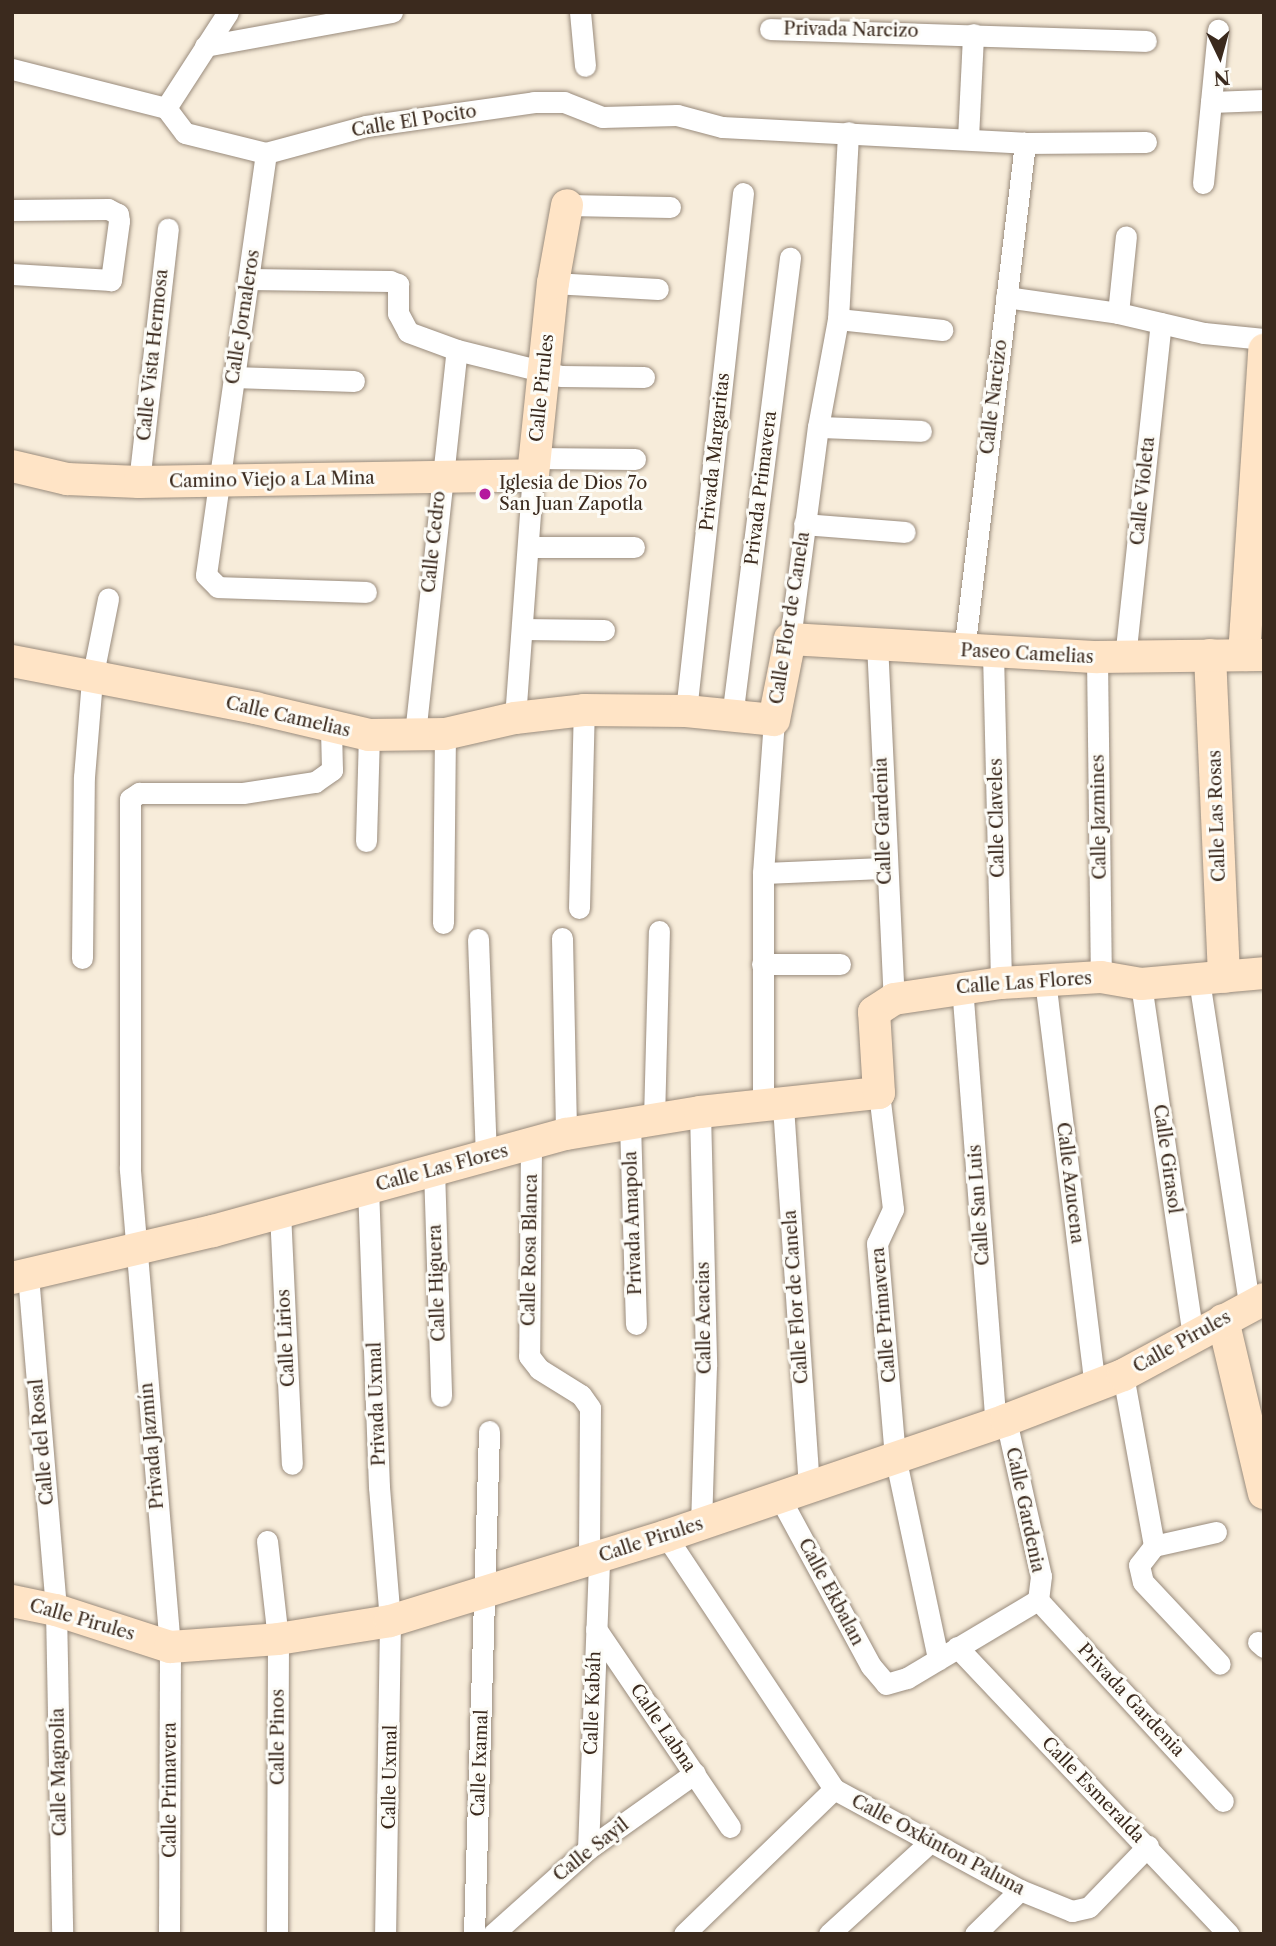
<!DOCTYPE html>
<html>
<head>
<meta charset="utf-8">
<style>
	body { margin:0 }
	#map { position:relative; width:1276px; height:1946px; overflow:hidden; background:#f7ecda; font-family:"Libre Caslon Text",serif }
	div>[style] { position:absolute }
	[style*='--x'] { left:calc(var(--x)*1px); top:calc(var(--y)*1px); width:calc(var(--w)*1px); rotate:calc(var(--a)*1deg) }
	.roads { filter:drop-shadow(0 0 2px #998b7c) drop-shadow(0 0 2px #998b7c) }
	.street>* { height:21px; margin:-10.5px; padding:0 10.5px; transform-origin:10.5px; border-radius:10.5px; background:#fff }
	.secondary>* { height:32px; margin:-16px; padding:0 16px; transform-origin:16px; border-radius:16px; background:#ffe4c6 }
	.dots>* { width:19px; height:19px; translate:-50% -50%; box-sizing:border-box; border:4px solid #fdfcf7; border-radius:50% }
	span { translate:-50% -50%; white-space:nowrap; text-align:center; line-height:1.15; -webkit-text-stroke:6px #fdfcf7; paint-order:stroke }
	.street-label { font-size:18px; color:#3b2a1e }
	.poi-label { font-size:18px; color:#3b2a1e }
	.left { translate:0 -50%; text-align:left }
	.frame { position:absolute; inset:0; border:14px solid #3b2a1e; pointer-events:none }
	.north { position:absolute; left:1185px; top:21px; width:70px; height:70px; -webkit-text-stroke:5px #fdfcf7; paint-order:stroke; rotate:175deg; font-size:19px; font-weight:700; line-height:28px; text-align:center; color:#3b2a1e }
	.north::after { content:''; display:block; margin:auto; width:24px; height:32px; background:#3b2a1e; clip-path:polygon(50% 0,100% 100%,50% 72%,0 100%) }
</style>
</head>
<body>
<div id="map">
	<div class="roads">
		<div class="street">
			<div style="--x:228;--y:12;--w:114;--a:122.9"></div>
			<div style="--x:166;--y:108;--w:31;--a:53"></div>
			<div style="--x:185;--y:133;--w:83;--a:13.9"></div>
			<div style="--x:580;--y:12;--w:54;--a:84.7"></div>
			<div style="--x:770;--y:29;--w:376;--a:1.8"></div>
			<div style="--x:205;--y:46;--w:190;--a:-10.3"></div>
			<div style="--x:12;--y:69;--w:159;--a:14.2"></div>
			<div style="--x:1211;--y:102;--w:53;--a:-2.2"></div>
			<div style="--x:968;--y:138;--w:104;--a:-87.2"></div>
			<div style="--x:266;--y:153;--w:104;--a:-15.1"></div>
			<div style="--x:366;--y:126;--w:170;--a:-8.1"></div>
			<div style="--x:534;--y:102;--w:30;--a:0"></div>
			<div style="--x:564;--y:102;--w:41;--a:21.5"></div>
			<div style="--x:602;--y:117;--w:75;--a:-1.5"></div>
			<div style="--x:677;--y:115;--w:47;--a:14.9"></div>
			<div style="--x:722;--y:127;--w:303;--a:3"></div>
			<div style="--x:1025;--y:143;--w:121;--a:-0.5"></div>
			<div style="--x:266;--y:153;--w:426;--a:98.1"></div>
			<div style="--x:206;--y:575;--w:17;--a:45"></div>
			<div style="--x:218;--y:587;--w:148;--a:1.9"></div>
			<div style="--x:1203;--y:183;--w:154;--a:-84.4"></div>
			<div style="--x:567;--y:205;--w:103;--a:1.1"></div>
			<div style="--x:12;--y:210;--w:96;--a:-0.6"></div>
			<div style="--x:108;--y:209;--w:11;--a:27"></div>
			<div style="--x:118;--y:214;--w:7;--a:82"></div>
			<div style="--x:119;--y:221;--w:60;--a:97.7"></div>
			<div style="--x:111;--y:280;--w:99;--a:-176.5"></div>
			<div style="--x:249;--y:279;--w:141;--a:0.8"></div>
			<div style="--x:390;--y:281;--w:9;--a:21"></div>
			<div style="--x:398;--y:284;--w:29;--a:90"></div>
			<div style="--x:398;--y:313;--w:21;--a:62"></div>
			<div style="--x:408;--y:332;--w:52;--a:20.2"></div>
			<div style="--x:457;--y:350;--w:107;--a:14"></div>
			<div style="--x:561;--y:376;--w:83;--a:0.7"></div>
			<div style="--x:553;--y:283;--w:105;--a:3.3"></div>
			<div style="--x:1006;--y:297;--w:113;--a:8.1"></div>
			<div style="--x:1118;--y:313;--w:88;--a:13.1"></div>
			<div style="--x:1204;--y:333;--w:60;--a:5.7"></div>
			<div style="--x:1118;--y:313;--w:77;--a:-84.1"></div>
			<div style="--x:838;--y:319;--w:105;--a:6"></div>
			<div style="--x:233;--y:377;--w:121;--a:1.9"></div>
			<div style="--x:818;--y:427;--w:103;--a:2.2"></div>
			<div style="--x:535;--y:458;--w:100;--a:0.6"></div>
			<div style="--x:139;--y:482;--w:255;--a:-83.5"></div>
			<div style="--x:804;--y:524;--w:101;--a:4.5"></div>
			<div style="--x:528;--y:547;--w:106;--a:0"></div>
			<div style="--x:522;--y:629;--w:82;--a:0.7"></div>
			<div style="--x:790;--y:639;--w:214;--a:-82.5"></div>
			<div style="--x:818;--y:427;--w:110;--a:-79.5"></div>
			<div style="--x:838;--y:319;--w:187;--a:-86.9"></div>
			<div style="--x:877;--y:643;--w:356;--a:87.3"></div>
			<div style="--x:964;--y:651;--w:512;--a:-83.15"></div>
			<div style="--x:993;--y:653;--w:330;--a:88.6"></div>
			<div style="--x:1097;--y:657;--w:320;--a:89.3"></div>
			<div style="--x:1125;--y:658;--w:337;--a:-83.9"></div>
			<div style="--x:686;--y:711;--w:521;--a:-83.72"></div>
			<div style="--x:732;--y:717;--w:463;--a:-82.8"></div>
			<div style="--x:515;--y:718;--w:244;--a:-85.8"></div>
			<div style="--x:415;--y:734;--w:386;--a:-83.8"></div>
			<div style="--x:366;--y:841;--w:106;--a:-88.4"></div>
			<div style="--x:763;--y:873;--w:121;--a:-2.4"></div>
			<div style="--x:579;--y:908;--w:198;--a:-88.6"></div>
			<div style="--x:443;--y:923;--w:189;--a:-89.4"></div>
			<div style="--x:562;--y:938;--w:196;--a:88.8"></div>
			<div style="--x:478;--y:939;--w:216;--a:87.9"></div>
			<div style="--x:82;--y:958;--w:181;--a:-89.4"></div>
			<div style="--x:84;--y:777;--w:98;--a:-85.3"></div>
			<div style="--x:92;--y:679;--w:82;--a:-78.7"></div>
			<div style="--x:762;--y:964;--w:78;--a:0"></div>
			<div style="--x:1045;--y:980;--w:409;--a:83"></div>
			<div style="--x:1199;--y:980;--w:328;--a:81.2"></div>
			<div style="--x:1141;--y:984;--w:355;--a:81.6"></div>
			<div style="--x:962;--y:986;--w:438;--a:85.6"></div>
			<div style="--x:879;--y:1093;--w:117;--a:83.1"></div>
			<div style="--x:893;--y:1209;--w:38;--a:115"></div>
			<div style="--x:877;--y:1243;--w:214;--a:85.2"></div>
			<div style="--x:895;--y:1456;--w:208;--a:78"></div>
			<div style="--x:783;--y:1106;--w:382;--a:86.1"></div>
			<div style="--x:763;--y:1107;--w:234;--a:-90"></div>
			<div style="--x:763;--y:873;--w:153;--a:-85.9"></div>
			<div style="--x:700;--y:1112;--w:254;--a:88.6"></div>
			<div style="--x:706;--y:1366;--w:157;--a:91.8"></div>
			<div style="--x:654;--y:1119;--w:188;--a:-88.5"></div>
			<div style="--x:630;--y:1123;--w:201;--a:88.3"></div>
			<div style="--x:531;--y:1145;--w:211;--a:90.5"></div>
			<div style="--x:529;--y:1356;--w:16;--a:52"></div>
			<div style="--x:539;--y:1369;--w:49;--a:31.8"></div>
			<div style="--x:581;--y:1395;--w:16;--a:55"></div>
			<div style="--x:590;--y:1408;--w:152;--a:90.4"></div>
			<div style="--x:434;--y:1169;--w:227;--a:88.2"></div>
			<div style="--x:368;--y:1187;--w:300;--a:87.9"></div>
			<div style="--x:379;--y:1487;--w:134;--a:85.3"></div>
			<div style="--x:390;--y:1621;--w:313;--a:90.9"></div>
			<div style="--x:280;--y:1212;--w:252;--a:87.3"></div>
			<div style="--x:28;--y:1275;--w:336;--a:85.2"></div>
			<div style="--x:56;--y:1610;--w:324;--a:88.9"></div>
			<div style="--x:1123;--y:1375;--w:174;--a:79.7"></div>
			<div style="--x:1006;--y:1420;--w:160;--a:77.4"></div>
			<div style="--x:1041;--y:1576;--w:24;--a:97"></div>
			<div style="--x:780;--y:1498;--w:191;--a:61.6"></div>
			<div style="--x:871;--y:1666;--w:23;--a:50"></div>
			<div style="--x:886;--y:1684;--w:22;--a:-16"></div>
			<div style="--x:907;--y:1678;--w:152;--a:-30.8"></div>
			<div style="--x:1216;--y:1532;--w:64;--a:167.3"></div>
			<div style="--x:1154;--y:1546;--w:24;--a:128"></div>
			<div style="--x:1139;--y:1565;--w:17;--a:77"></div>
			<div style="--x:1143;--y:1582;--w:112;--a:46.8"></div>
			<div style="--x:666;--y:1536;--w:304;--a:56.4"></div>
			<div style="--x:834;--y:1789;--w:212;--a:28.5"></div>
			<div style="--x:1020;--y:1890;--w:56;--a:22"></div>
			<div style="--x:1072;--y:1911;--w:17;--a:-13"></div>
			<div style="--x:1089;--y:1907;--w:85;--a:-46"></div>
			<div style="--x:267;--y:1541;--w:99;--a:83.6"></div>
			<div style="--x:278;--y:1639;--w:295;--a:90.2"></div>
			<div style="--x:1038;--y:1600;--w:273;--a:47.4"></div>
			<div style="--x:596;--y:1629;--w:239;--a:55.9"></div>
			<div style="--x:1258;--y:1642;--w:8;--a:40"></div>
			<div style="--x:957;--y:1647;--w:395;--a:46.6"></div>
			<div style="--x:588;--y:1849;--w:292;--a:-87.8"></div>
			<div style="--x:169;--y:1934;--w:287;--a:-89.8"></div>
			<div style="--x:170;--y:1647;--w:480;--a:-94.8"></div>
			<div style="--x:130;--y:1169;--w:370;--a:-90"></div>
			<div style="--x:130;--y:799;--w:11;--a:-34"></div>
			<div style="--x:139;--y:793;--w:104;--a:0"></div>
			<div style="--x:243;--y:793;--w:73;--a:-8.7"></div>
			<div style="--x:315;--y:782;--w:21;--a:-35"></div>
			<div style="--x:332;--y:770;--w:41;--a:-91.4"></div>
			<div style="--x:474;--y:1934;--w:503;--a:-88.29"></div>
			<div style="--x:493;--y:1934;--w:127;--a:-41.8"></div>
			<div style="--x:588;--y:1849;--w:131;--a:-35.4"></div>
			<div style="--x:684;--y:1934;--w:209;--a:-44"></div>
			<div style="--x:829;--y:1934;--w:137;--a:-42.3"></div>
			<div style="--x:975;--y:1934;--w:63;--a:-44.4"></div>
		</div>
		<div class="secondary">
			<div style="--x:12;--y:466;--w:57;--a:13.3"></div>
			<div style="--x:67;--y:479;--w:72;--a:2.4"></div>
			<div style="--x:139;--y:482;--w:394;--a:-1"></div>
			<div style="--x:533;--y:475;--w:193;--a:-84.1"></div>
			<div style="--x:553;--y:283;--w:79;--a:-79.8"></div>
			<div style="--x:1210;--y:655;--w:322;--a:87.5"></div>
			<div style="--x:1244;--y:655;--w:306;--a:-86.2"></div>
			<div style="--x:12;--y:661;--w:248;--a:10.9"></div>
			<div style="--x:255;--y:708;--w:117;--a:13.3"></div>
			<div style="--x:369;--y:735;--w:76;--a:-0.8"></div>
			<div style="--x:445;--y:734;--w:72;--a:-12.9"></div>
			<div style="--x:515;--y:718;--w:69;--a:-6.6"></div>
			<div style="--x:584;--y:710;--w:102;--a:0.6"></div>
			<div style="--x:686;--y:711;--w:88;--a:5.8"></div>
			<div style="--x:774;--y:720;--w:83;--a:-78.8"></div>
			<div style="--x:790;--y:639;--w:308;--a:3.4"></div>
			<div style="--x:1097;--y:657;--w:167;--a:-0.7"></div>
			<div style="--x:12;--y:1278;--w:206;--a:-13.2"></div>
			<div style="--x:213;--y:1231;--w:366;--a:-15.4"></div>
			<div style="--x:566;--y:1134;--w:136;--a:-9.3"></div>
			<div style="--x:700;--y:1112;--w:180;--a:-6.1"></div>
			<div style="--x:879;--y:1093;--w:81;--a:-93.5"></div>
			<div style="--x:874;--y:1012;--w:24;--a:-33"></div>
			<div style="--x:894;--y:999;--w:108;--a:-8.5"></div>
			<div style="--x:1001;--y:983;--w:100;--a:-3.4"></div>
			<div style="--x:1101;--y:977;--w:41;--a:9.9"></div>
			<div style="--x:1141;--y:984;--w:123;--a:-5.1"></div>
			<div style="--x:1223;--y:1320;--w:178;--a:76.7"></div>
			<div style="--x:12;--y:1601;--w:45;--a:11.6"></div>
			<div style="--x:56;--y:1610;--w:120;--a:18"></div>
			<div style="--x:170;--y:1647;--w:108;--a:-4.2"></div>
			<div style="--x:278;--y:1639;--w:113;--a:-9.1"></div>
			<div style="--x:390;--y:1621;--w:289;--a:-17.1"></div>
			<div style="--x:666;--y:1536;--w:359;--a:-18.8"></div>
			<div style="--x:1006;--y:1420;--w:125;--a:-21"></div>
			<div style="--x:1123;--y:1375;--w:160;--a:-28.3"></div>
		</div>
	</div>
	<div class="dots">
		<div style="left:485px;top:494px;background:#b5179e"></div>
	</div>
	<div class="street-label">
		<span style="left:851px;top:30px;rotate:1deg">Privada Narcizo</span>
		<span style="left:414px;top:121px;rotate:-9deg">Calle El Pocito</span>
		<span style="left:243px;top:317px;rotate:-81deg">Calle Jornaleros</span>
		<span style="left:153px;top:355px;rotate:-84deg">Calle Vista Hermosa</span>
		<span style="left:542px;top:388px;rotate:-84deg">Calle Pirules</span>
		<span style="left:994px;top:397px;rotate:-83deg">Calle Narcizo</span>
		<span style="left:715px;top:452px;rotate:-84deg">Privada Margaritas</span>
		<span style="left:272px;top:480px;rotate:-1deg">Camino Viejo a La Mina</span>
		<span style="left:761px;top:488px;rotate:-83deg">Privada Primavera</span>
		<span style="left:1143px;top:491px;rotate:-84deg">Calle Violeta</span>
		<span style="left:434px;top:542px;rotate:-84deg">Calle Cedro</span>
		<span style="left:790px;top:618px;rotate:-81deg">Calle Flor de Canela</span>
		<span style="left:1027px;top:654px;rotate:3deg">Paseo Camelias</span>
		<span style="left:288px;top:717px;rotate:13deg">Calle Camelias</span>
		<span style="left:1217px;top:816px;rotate:-92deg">Calle Las Rosas</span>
		<span style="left:1099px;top:817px;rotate:-91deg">Calle Jazmines</span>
		<span style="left:997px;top:818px;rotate:-91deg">Calle Claveles</span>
		<span style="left:883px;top:821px;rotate:-92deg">Calle Gardenia</span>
		<span style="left:1024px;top:983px;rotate:-4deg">Calle Las Flores</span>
		<span style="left:1167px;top:1159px;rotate:82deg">Calle Girasol</span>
		<span style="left:442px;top:1168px;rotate:-15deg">Calle Las Flores</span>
		<span style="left:1070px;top:1183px;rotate:83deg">Calle Azucena</span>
		<span style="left:979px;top:1205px;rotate:-94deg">Calle San Luis</span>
		<span style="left:633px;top:1223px;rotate:-92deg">Privada Amapola</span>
		<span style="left:530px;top:1250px;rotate:-89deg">Calle Rosa Blanca</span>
		<span style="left:437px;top:1283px;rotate:-92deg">Calle Higuera</span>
		<span style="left:796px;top:1297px;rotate:-94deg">Calle Flor de Canela</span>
		<span style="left:884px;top:1315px;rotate:-95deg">Calle Primavera</span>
		<span style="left:704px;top:1318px;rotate:-91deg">Calle Acacias</span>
		<span style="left:286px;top:1338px;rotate:-93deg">Calle Lirios</span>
		<span style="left:1182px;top:1342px;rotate:-29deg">Calle Pirules</span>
		<span style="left:377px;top:1404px;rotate:-92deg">Privada Uxmal</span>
		<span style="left:42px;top:1442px;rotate:-95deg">Calle del Rosal</span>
		<span style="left:152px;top:1446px;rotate:-95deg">Privada Jazmín</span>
		<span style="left:1025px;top:1510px;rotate:78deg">Calle Gardenia</span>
		<span style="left:651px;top:1540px;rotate:-18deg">Calle Pirules</span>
		<span style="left:831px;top:1592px;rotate:62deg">Calle Ekbalan</span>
		<span style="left:82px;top:1620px;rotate:16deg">Calle Pirules</span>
		<span style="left:1131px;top:1700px;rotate:47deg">Privada Gardenia</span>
		<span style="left:593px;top:1703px;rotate:-88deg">Calle Kabáh</span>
		<span style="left:663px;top:1728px;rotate:56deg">Calle Labna</span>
		<span style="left:278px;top:1737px;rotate:-90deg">Calle Pinos</span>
		<span style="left:480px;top:1763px;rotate:-88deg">Calle Ixamal</span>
		<span style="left:59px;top:1772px;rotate:-91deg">Calle Magnolia</span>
		<span style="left:390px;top:1777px;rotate:-89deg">Calle Uxmal</span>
		<span style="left:170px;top:1790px;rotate:-90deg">Calle Primavera</span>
		<span style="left:1093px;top:1790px;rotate:46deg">Calle Esmeralda</span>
		<span style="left:938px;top:1845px;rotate:28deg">Calle Oxkinton Paluna</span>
		<span style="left:591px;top:1850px;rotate:-38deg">Calle Sayil</span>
	</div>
	<div class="poi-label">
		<span class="left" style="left:499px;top:494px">Iglesia de Dios 7o<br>San Juan Zapotla</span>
	</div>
	<div class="frame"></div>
	<div class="north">N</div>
</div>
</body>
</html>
